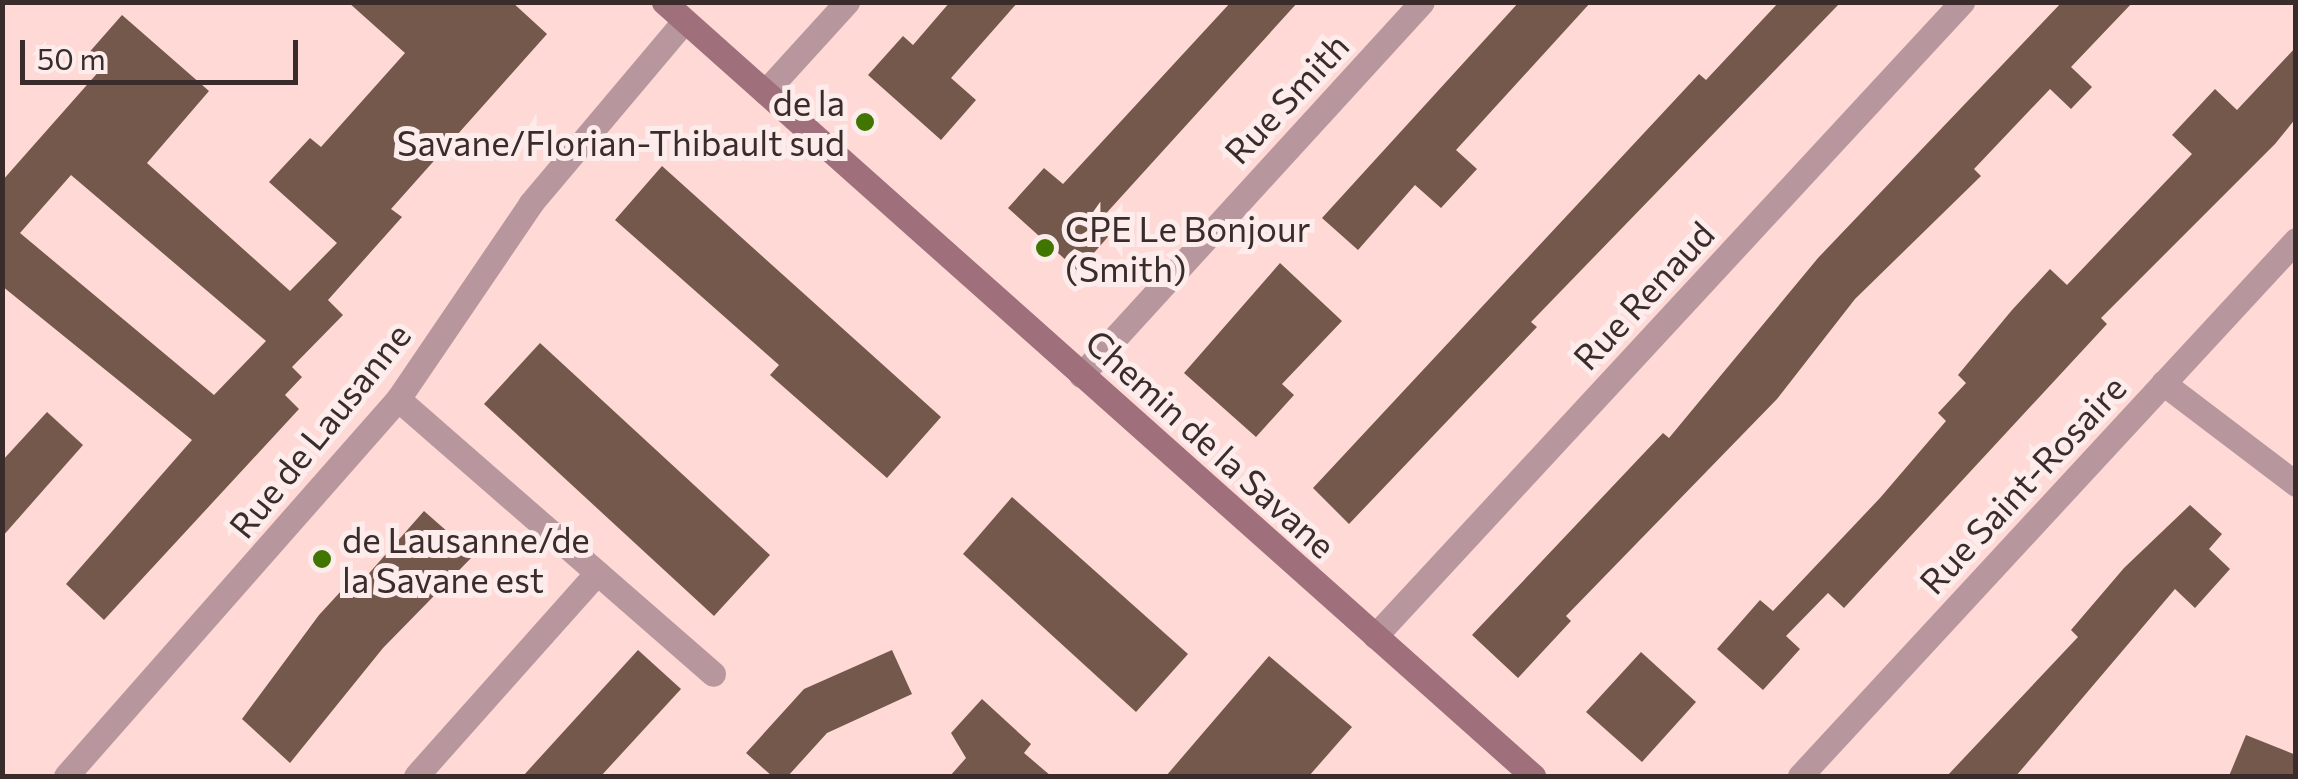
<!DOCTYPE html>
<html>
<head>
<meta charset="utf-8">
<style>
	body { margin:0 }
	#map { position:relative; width:2298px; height:779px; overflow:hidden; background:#ffd9d5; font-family:Commissioner,sans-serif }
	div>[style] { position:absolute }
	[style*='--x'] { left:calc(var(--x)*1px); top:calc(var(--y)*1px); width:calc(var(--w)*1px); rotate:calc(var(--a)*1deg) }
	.building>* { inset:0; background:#74584b }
	.street>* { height:25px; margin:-12.5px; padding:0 12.5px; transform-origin:12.5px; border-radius:12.5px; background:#b7969d }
	.secondary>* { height:25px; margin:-12.5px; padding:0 12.5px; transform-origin:12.5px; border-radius:12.5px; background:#9f707c }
	.dots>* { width:28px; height:28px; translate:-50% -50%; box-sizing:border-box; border:5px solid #fceceb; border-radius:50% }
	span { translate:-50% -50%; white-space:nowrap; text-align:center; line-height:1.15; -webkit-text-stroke:10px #fceceb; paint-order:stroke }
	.street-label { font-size:35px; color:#3a2c2b }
	.poi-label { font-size:35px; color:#3a2c2b }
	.right { translate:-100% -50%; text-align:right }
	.left { translate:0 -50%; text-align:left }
	.frame { position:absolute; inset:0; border:5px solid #3a2c2b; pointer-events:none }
	.scale { position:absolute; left:20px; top:40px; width:278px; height:45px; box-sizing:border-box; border:5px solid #3a2c2b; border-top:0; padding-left:12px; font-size:30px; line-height:35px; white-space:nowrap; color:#3a2c2b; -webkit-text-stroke:8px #fceceb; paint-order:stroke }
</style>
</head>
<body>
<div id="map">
	<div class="building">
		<div style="clip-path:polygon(evenodd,348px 2px,512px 2px,547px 34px,391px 209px,402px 217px,328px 300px,343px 315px,292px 367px,302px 377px,285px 395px,299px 409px,104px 620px,66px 584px,192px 440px,2px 286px,2px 181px,101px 69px,86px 56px,122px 15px,209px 91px,147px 163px,290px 291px,337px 243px,269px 182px,310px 138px,321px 147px,405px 53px,348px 2px,71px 175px,266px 341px,214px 395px,20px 233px,71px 175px)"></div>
		<div style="clip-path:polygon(950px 2px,1018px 2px,951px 78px,976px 100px,941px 140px,868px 75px,903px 36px,913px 45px)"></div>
		<div style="clip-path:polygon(1231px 2px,1298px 2px,1101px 219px,1114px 230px,1078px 271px,1008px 208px,1044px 168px,1063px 184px)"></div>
		<div style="clip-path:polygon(1519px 2px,1591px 2px,1456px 150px,1477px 169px,1441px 208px,1415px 185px,1358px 250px,1322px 218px)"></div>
		<div style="clip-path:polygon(1779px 2px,1841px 2px,1531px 322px,1537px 327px,1349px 524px,1313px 488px,1699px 74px,1706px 80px)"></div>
		<div style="clip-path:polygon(2062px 2px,2133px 2px,2071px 67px,2092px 87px,2071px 109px,2050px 89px,1974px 169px,1981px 176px,1855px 299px,1777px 399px,1566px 616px,1571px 621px,1518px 678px,1472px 635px,1663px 433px,1669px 438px,1818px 258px)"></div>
		<div style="clip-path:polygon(2296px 47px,2296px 118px,2275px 144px,2101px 318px,2107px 324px,1844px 608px,1828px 593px,1786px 636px,1800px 649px,1763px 690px,1717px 649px,1760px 600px,1773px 611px,1880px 498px,1946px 421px,1938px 413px,1966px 383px,1958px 375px,2012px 310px,2050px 269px,2067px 285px,2192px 154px,2172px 135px,2215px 89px,2237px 110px)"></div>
		<div style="clip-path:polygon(662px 166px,941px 417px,887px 478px,770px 375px,779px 365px,615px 220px)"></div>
		<div style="clip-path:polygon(1280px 263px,1342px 321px,1282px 384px,1294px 395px,1256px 437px,1184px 373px)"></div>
		<div style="clip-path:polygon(540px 343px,770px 555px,714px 616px,484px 404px)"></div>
		<div style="clip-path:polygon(47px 412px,83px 445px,2px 537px,2px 461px)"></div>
		<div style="clip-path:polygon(1012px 497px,1188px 654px,1136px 712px,963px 554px)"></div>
		<div style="clip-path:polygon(2190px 505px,2222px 534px,2209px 549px,2230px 569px,2195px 608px,2175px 589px,2016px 776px,1947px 776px,2078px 637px,2071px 630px,2124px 568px)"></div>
		<div style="clip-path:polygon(424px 511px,474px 555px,383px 648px,290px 763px,242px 719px,319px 615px,342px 590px,349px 596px)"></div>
		<div style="clip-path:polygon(638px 650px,681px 689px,601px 776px,523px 776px)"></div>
		<div style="clip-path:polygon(892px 650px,912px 694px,827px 733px,788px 776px,772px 776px,746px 753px,804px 689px)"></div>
		<div style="clip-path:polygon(1641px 652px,1696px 702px,1642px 762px,1586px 712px)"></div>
		<div style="clip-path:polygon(1269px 656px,1352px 727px,1309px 776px,1166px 776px)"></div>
		<div style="clip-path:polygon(982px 699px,1031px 744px,1024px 753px,1051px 776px,950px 776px,966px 758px,951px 733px)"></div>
		<div style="clip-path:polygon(2246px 735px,2296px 755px,2296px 776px,2229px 776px)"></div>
	</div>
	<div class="street">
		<div style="--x:765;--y:92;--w:122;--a:-47.7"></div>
		<div style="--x:1081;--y:375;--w:505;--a:-47.57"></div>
		<div style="--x:2163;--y:383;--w:167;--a:37.2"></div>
		<div style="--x:398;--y:399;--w:418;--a:41.1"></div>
		<div style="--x:1375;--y:636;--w:864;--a:-47.2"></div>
		<div style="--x:66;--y:776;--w:502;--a:-48.63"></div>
		<div style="--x:398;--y:399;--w:237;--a:-55.8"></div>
		<div style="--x:531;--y:203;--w:238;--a:-49.9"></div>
		<div style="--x:416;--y:776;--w:272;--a:-48.3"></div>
		<div style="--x:1800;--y:776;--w:730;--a:-47.22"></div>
	</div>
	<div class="secondary">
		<div style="--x:664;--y:2;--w:1164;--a:41.69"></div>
	</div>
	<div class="dots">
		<div style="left:865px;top:122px;background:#407500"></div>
		<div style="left:1045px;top:248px;background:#407500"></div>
		<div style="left:322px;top:559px;background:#407500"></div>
	</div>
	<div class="street-label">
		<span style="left:1286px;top:98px;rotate:-47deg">Rue Smith</span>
		<span style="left:1643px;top:295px;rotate:-47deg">Rue Renaud</span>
		<span style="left:319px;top:430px;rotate:-51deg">Rue de Lausanne</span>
		<span style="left:1211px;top:443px;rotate:42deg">Chemin de la Savane</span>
		<span style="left:2022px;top:484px;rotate:-47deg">Rue Saint-Rosaire</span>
	</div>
	<div class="poi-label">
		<span class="right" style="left:845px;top:122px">de la<br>Savane/Florian-Thibault sud</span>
		<span class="left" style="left:1065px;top:248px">CPE Le Bonjour<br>(Smith)</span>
		<span class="left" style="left:342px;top:559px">de Lausanne/de<br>la Savane est</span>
	</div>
	<div class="frame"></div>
	<div class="scale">50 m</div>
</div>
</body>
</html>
